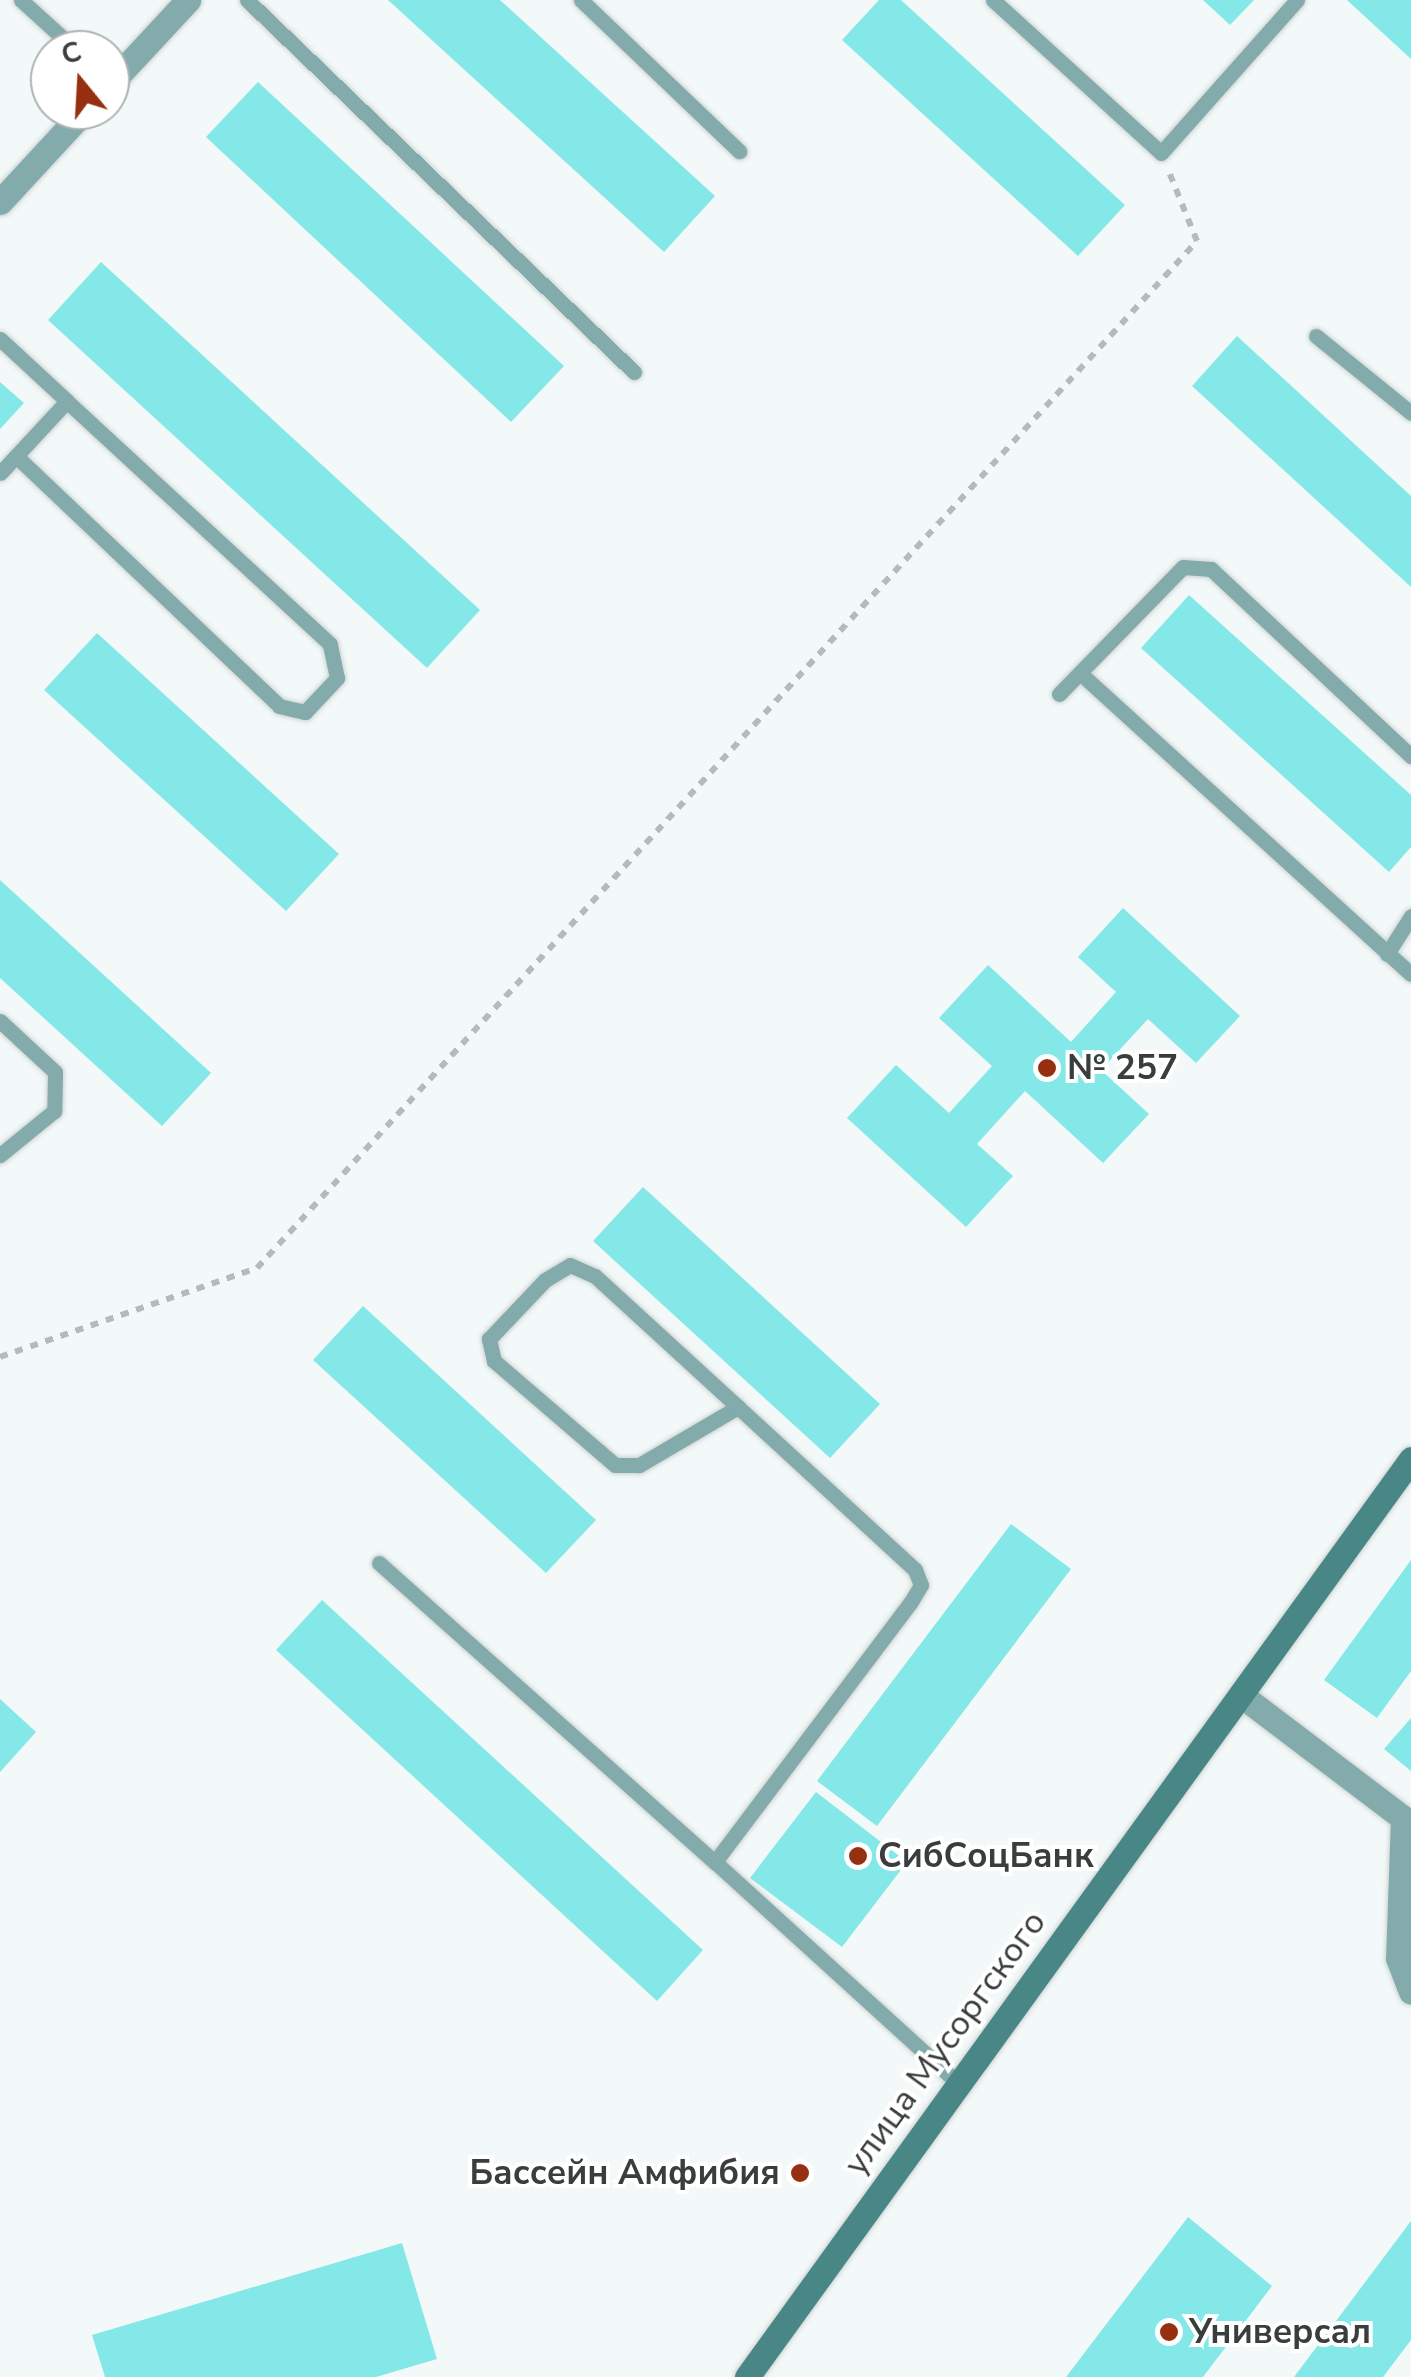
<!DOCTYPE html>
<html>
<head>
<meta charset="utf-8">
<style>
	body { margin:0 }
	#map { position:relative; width:1411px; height:2377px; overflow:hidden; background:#f3f9f9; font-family:"Nunito Sans",sans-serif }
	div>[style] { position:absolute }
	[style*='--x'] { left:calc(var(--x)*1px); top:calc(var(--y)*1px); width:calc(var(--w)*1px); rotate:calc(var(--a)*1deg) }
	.building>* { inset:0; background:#84e7e8 }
	.path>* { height:6px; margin-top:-3px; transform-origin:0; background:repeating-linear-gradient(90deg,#b5baba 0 8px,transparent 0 16px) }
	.roads { filter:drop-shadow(0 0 2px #ced3d3) drop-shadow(0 0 2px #ced3d3) }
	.lane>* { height:15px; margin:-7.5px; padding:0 7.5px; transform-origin:7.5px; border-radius:7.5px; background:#84abab }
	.street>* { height:25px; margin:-12.5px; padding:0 12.5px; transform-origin:12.5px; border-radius:12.5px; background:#84abab }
	.secondary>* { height:25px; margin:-12.5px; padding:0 12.5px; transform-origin:12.5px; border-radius:12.5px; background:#498686 }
	.dots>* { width:28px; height:28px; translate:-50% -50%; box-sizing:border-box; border:5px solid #fff; border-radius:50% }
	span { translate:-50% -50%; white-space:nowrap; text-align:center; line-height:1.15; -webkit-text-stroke:8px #fff; paint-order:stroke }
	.poi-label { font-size:35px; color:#3a3d3d; font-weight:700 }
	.left { translate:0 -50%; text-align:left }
	.right { translate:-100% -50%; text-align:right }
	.street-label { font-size:35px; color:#3a3d3d }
	.north { position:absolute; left:30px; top:30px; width:100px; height:100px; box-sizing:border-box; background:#fff; border:2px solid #b0b1b1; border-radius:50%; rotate:342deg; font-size:28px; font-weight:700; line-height:40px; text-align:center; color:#3a3d3d }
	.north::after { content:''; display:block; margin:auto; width:35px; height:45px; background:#973011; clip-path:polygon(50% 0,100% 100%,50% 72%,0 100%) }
</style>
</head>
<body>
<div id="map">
	<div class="building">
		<div style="clip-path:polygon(388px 0,500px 0,715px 196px,664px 252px)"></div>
		<div style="clip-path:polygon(879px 0,901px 0,1125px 205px,1078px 256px,842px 40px)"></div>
		<div style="clip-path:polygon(1203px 0,1254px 0,1230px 25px)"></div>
		<div style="clip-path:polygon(1347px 0,1411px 0,1411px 59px)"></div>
		<div style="clip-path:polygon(258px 82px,564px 366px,511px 422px,206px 137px)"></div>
		<div style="clip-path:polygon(101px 262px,480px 610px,427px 668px,48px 320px)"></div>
		<div style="clip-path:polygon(1237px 336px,1411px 496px,1411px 587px,1192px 386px)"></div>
		<div style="clip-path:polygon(0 382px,24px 403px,0 429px)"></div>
		<div style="clip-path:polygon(1189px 595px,1411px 795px,1411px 847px,1389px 872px,1141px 648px)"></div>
		<div style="clip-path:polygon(97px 633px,339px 854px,286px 911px,44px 690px)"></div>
		<div style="clip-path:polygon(0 880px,211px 1073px,162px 1126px,0 978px)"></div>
		<div style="clip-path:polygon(1123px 908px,1240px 1016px,1196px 1063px,1148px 1019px,1101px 1070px,1149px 1114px,1103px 1163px,1025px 1091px,977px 1144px,1013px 1176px,966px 1227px,847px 1118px,896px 1065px,949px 1113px,992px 1066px,939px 1018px,988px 965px,1071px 1042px,1116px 992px,1078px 957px)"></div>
		<div style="clip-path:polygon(643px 1187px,880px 1404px,830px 1458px,593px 1241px)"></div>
		<div style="clip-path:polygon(363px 1306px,596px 1520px,546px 1573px,313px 1360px)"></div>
		<div style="clip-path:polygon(1011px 1524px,1071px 1569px,877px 1826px,817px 1781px)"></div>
		<div style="clip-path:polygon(1411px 1560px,1411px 1671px,1377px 1718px,1324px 1680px)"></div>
		<div style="clip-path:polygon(322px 1600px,703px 1950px,657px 2001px,276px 1650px)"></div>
		<div style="clip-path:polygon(0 1699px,36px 1732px,0 1772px)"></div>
		<div style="clip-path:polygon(1411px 1718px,1411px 1771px,1384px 1749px)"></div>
		<div style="clip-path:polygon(816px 1792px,907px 1862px,842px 1947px,750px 1878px)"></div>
		<div style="clip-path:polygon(1188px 2217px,1272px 2286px,1203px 2377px,1066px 2377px)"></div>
		<div style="clip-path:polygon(1411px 2221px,1411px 2340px,1383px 2377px,1294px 2377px)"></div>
		<div style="clip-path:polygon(402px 2243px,437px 2359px,376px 2377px,105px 2377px,92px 2335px)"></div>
	</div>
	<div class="path">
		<div style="--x:0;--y:1357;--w:272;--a:-19.1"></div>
		<div style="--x:257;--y:1268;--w:1392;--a:-47.53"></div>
		<div style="--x:1197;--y:241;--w:74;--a:-112.1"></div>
	</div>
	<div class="roads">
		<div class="lane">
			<div style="--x:21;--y:0;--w:74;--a:42.3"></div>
			<div style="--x:247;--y:0;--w:537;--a:43.87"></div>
			<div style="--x:581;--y:0;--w:219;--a:43.7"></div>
			<div style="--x:993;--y:0;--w:227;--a:42.3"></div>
			<div style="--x:1161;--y:153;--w:205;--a:-48.4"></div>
			<div style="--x:1316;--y:336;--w:122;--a:39"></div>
			<div style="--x:0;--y:339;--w:91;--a:42.8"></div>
			<div style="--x:67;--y:401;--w:98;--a:132.9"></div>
			<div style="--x:16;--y:456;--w:363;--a:43.5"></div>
			<div style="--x:279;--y:706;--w:27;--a:13"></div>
			<div style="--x:305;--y:712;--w:47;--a:-46.7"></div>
			<div style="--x:337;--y:678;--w:35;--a:-102"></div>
			<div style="--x:330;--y:644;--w:358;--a:-137.3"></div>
			<div style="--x:1080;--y:673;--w:447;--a:42.3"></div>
			<div style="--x:1059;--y:694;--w:177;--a:-45.7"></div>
			<div style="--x:1183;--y:567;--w:28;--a:4"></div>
			<div style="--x:1211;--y:569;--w:274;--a:43.1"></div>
			<div style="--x:1387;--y:954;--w:45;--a:-57.7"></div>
			<div style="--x:0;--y:1021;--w:75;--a:42.8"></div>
			<div style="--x:55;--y:1072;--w:39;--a:91"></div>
			<div style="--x:54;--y:1111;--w:70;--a:140.8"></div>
			<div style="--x:738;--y:1407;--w:115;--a:149.6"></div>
			<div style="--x:639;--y:1465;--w:24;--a:180"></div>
			<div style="--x:615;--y:1465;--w:160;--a:-139.3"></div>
			<div style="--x:494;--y:1361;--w:23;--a:-103"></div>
			<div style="--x:489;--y:1339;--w:81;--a:-46.5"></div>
			<div style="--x:545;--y:1280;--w:29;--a:-31"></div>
			<div style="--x:570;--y:1265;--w:27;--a:24"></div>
			<div style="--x:595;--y:1276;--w:194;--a:42.5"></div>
			<div style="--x:738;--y:1407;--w:241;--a:42.6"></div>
			<div style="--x:915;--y:1570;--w:16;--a:68"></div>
			<div style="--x:921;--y:1585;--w:21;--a:121"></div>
			<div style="--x:910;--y:1603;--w:324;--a:127"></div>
			<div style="--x:715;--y:1862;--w:330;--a:42.3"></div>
			<div style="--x:379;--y:1563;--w:450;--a:41.7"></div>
		</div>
		<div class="street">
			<div style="--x:110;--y:84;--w:115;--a:-47.1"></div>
			<div style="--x:0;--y:202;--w:125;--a:-47.3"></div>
			<div style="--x:1241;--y:1695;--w:203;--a:37.2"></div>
			<div style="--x:1403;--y:1818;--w:140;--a:92"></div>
			<div style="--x:1398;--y:1958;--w:36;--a:69"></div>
		</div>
		<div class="secondary">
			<div style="--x:747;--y:2377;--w:1133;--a:-54.12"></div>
		</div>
	</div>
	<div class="dots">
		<div style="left:1047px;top:1068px;background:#973011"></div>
		<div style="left:858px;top:1856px;background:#973011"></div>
		<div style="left:800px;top:2173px;background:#973011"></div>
		<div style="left:1169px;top:2332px;background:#973011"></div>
	</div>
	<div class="poi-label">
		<span class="left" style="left:1067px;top:1068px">№ 257</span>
		<span class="left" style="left:878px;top:1856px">СибСоцБанк</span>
		<span class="right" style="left:780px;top:2173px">Бассейн Амфибия</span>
		<span class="left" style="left:1189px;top:2332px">Универсал</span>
	</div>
	<div class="street-label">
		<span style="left:945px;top:2043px;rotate:-54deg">улица Мусоргского</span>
	</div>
	<div class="north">С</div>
</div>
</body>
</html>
